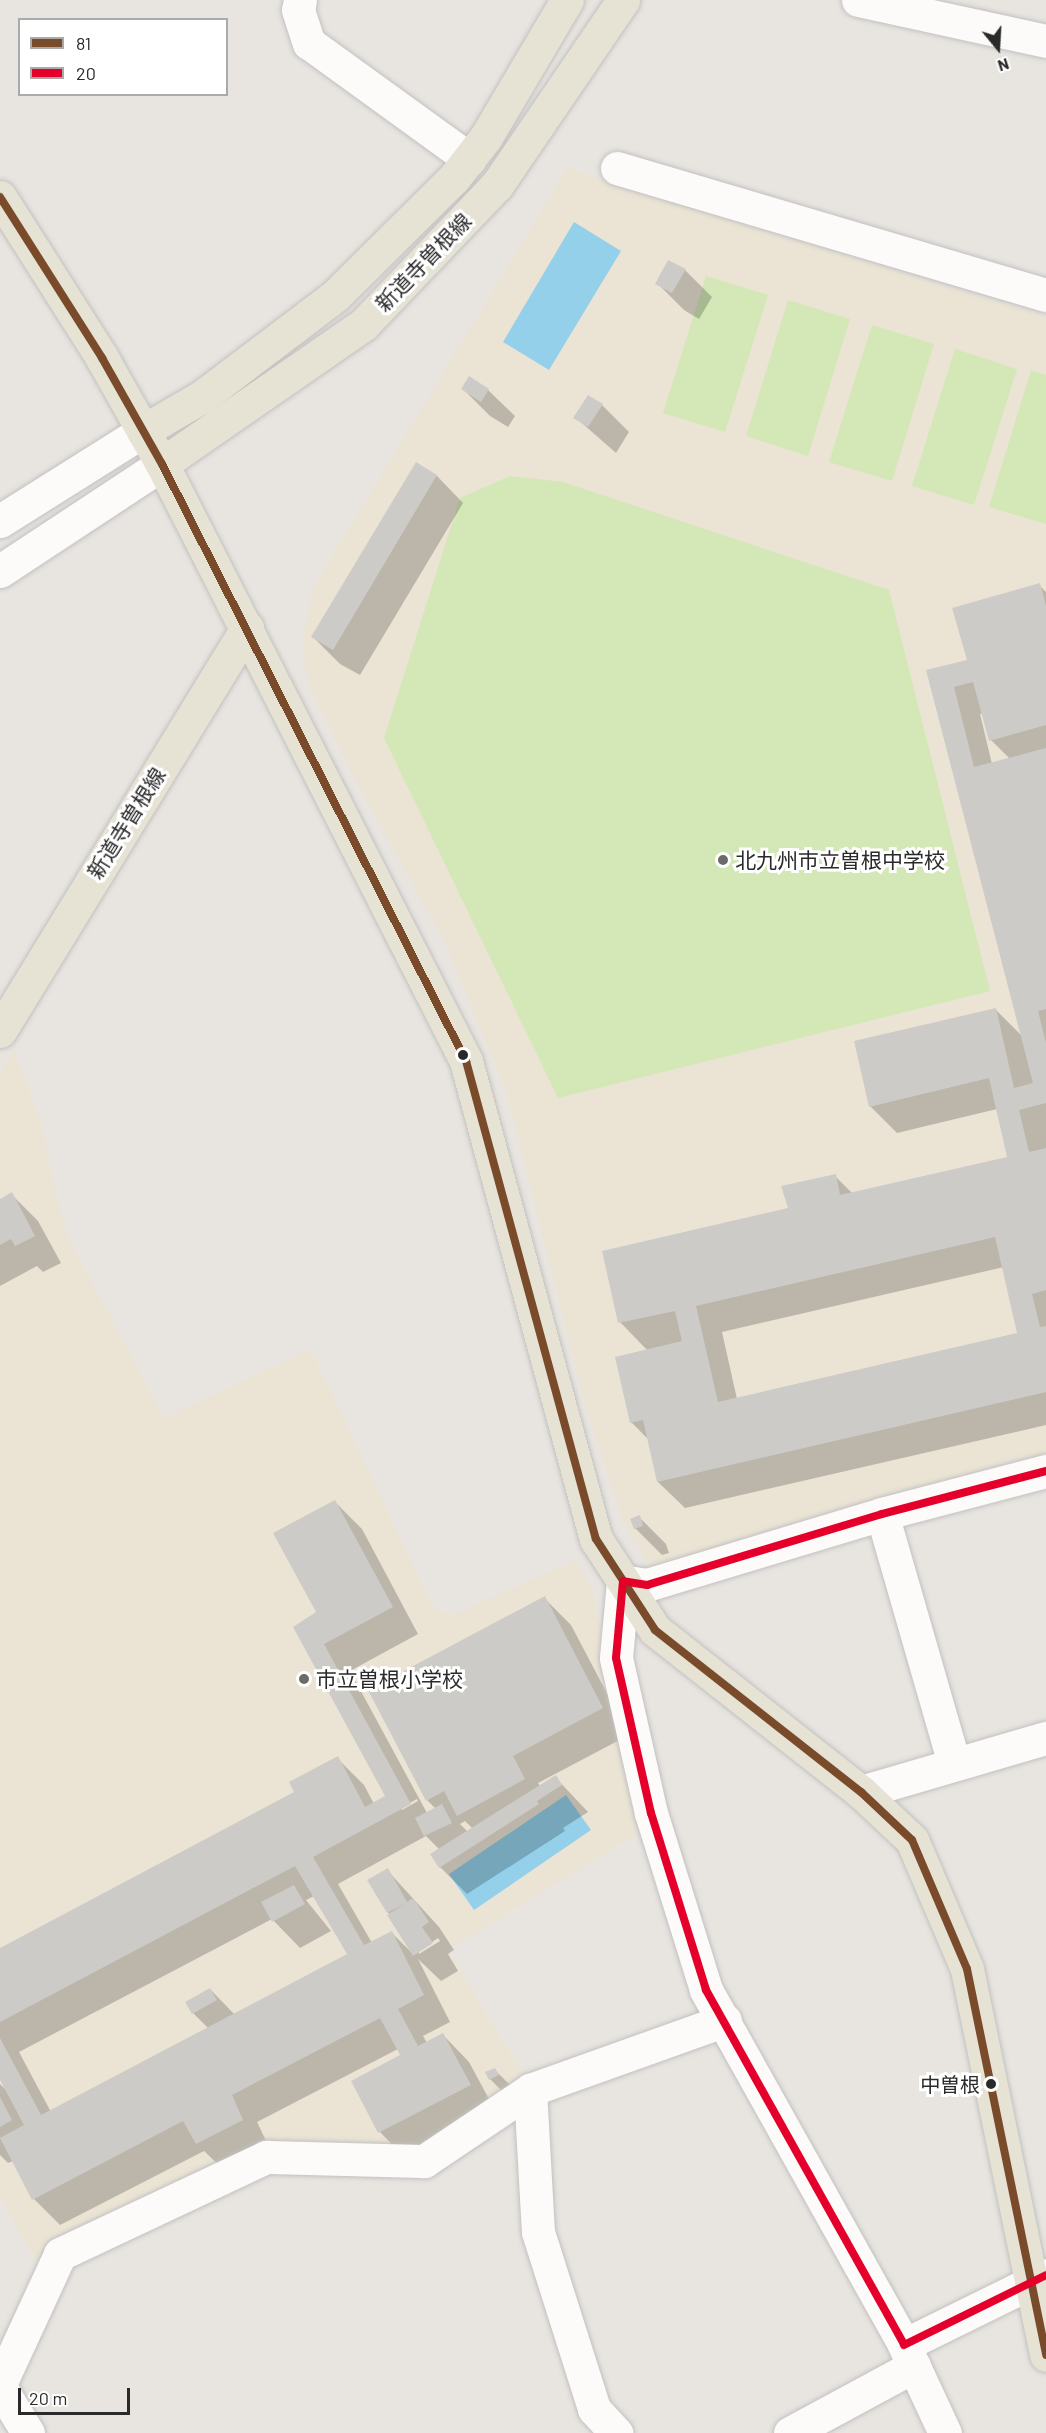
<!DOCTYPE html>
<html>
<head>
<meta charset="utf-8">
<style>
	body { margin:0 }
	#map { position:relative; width:1046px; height:2433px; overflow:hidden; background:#e8e5e0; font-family:Barlow,"Noto Sans JP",sans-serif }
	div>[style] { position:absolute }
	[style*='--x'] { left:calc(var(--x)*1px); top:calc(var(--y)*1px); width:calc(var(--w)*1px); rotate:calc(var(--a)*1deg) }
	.education>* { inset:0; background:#ebe4d5 }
	.pitch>* { inset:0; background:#d3e7b7 }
	.water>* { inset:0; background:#94d0e9 }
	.shadow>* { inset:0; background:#0003 }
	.building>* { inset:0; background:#cdcbc7 }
	.roads { filter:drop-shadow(0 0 2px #c2c1c1) drop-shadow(0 0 2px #c2c1c1) }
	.minor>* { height:33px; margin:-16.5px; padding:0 16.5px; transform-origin:16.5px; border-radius:16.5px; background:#fcfbfa }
	.major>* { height:33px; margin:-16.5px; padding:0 16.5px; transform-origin:16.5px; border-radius:16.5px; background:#e6e2d4 }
	.bus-1>* { height:8px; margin:-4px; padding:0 4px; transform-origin:4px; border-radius:4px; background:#7a4b2a }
	.bus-2>* { height:8px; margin:-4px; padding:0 4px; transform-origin:4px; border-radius:4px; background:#e4002b }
	.dots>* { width:16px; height:16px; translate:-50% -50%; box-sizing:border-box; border:3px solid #fff; border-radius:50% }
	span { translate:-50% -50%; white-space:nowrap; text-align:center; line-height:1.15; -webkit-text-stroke:6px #fff; paint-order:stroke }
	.bus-label { font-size:20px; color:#2a2a2a }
	.right { translate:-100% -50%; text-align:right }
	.street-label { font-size:21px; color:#2a2a2a }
	.poi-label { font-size:21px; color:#2a2a2a }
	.left { translate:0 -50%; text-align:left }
	.legend { position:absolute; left:18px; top:18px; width:210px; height:78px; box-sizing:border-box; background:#fff; border:2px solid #aaa; margin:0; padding:8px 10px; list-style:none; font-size:18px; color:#2a2a2a }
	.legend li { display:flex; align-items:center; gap:12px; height:30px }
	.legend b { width:30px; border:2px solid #aaa }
	.north { position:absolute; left:968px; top:18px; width:60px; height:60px; -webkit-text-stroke:4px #fff; paint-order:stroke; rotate:162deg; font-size:16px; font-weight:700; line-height:24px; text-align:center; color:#2a2a2a }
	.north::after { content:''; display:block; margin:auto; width:21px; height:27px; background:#2a2a2a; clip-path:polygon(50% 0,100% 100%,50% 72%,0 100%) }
	.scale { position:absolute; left:18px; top:2388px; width:112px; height:27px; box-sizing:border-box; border:3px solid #2a2a2a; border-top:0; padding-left:8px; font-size:18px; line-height:21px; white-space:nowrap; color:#2a2a2a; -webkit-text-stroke:4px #fff; paint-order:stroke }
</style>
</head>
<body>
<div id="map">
	<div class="education">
		<div style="clip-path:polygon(567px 168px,1046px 317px,1046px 1463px,771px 1528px,653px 1572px,623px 1522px,585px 1405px,506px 1091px,445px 943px,354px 777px,310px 689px,304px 660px,304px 633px,313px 588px)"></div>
		<div style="clip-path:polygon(14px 1050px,43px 1128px,55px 1192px,70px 1241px,164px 1418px,311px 1349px,433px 1608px,452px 1615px,576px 1560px,594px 1595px,620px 1744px,643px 1830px,448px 1950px,526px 2079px,425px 2151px,331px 2144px,40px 2268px,0 2197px,0 1074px)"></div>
	</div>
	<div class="pitch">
		<div style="clip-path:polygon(706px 276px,768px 295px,725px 432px,663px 413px)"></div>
		<div style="clip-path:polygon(788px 300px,850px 319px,808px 456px,746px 436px)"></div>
		<div style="clip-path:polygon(872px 325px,934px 344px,892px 481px,829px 462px)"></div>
		<div style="clip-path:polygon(955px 349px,1017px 369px,974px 505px,912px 486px)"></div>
		<div style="clip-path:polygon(1031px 370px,1046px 375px,1046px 524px,989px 507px)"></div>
		<div style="clip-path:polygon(510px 476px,563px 482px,889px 590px,990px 991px,558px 1098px,384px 738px,460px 498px)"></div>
	</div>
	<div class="water">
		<div style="clip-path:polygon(574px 222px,621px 251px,549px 370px,503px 342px)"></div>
		<div style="clip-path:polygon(566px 1795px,591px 1830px,474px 1910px,449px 1874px)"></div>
	</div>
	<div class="shadow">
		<div style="clip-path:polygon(685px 270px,712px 297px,699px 319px,684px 310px,657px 283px)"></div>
		<div style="clip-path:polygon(463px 389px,488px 390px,515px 416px,508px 427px,490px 416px)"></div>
		<div style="clip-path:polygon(602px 405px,629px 432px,616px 453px,575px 417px)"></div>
		<div style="clip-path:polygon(416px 464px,437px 476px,463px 503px,360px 675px,340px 664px,313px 637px)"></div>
		<div style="clip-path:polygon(evenodd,1039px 585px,1046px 592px,1046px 1425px,685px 1508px,658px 1482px,649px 1440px,631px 1422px,648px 1351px,620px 1322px,835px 1176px,853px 1194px,1009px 1158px,997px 1109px,897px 1133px,870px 1106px,996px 1010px,1023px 1037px,928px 671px,969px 661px,1039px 585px,983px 713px,991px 740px,1010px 759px,992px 764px,980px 714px,983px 713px,1039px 585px,1004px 1267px,1019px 1334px,737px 1399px,722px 1332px,1004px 1267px)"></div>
		<div style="clip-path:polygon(11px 1194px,38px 1221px,61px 1263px,43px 1272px,37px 1266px,0 1286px,0 1200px)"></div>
		<div style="clip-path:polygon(evenodd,335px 1502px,362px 1529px,418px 1634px,350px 1671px,427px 1813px,436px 1809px,427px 1800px,370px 1691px,544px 1598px,571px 1625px,629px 1735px,538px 1783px,540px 1786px,555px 1777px,588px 1812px,563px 1828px,565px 1831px,467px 1894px,440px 1867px,440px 1850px,426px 1836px,338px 1884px,372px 1943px,391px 1932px,412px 1953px,388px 1912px,387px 1870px,439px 1927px,454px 1950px,448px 1954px,458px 1971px,441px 1981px,418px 1959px,450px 2022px,423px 2036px,427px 2043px,443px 2035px,469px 2062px,496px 2112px,406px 2159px,380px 2132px,402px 2056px,398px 2049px,257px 2122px,269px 2147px,224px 2170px,204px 2151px,60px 2225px,34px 2199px,13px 2161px,8px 2163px,0 2155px,0 2084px,7px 2091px,0 2077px,0 1950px,296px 1792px,337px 1758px,364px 1785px,374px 1804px,387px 1797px,295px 1627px,317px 1613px,335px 1502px,417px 1799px,418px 1801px,402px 1810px,402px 1807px,417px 1799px,335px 1502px,465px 1821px,473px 1829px,468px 1832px,460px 1824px,465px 1821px,335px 1502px,314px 1896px,349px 1955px,235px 2015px,210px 1989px,193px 2013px,209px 2029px,51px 2112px,19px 2052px,272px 1919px,300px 1948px,331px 1931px,306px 1900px,314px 1896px,335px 1502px,438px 1938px,440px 1941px,419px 1954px,419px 1951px,438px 1938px)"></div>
		<div style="clip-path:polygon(639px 1517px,666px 1544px,669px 1553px,662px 1555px,635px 1528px)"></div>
		<div style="clip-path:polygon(494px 2069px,521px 2096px,517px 2106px,490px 2079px)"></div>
	</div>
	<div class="building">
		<div style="clip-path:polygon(668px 260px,686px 269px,672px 293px,655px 284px)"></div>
		<div style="clip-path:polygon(469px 376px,489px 389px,481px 402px,461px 389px)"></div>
		<div style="clip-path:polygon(588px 395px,603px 404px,588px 427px,573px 418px)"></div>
		<div style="clip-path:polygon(416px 462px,437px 475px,333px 650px,311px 637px)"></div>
		<div style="clip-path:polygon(evenodd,1040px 583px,1046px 606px,1046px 725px,989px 741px,973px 682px,954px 687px,974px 767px,1046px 748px,1046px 1009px,1038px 1011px,1046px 1043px,1046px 1103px,1019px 1110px,1029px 1152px,1046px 1148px,1046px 1290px,1032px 1294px,1040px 1327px,1046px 1326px,1046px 1392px,657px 1482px,643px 1420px,630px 1423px,615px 1357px,682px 1341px,675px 1311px,618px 1323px,602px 1251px,788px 1208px,781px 1186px,836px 1174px,840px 1195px,1007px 1157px,989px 1078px,869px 1107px,854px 1041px,996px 1008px,1014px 1088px,1033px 1083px,926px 670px,967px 660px,952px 608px,1040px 583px,995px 1237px,1017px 1333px,718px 1402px,696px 1306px,995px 1237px)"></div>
		<div style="clip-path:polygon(12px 1192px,35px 1236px,15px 1246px,11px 1239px,0 1245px,0 1199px)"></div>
		<div style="clip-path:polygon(335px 1500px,393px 1607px,324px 1644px,411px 1804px,313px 1857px,364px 1945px,392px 1931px,424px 1995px,398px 2009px,418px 2046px,443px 2033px,471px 2085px,378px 2133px,351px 2081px,400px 2055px,380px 2018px,232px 2095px,243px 2120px,196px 2144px,183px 2121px,32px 2200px,0 2138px,24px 2125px,0 2080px,0 2038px,41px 2115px,347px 1954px,295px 1866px,0 2022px,0 1948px,294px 1792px,289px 1782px,338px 1756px,365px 1807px,385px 1796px,293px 1627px,316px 1612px,273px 1533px)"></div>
		<div style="clip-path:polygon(640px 1515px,643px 1526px,634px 1529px,630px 1519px)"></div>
		<div style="clip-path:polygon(545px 1596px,603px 1708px,513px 1756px,525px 1779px,457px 1816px,444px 1791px,426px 1801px,368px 1690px)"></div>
		<div style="clip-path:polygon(556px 1775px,562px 1785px,537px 1801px,539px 1804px,439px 1868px,430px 1854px)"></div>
		<div style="clip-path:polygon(442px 1804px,452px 1823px,424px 1836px,415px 1818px)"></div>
		<div style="clip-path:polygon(388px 1868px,407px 1902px,413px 1898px,429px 1922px,422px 1927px,433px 1943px,413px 1956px,387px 1915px,406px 1903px,387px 1913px,367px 1880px)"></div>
		<div style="clip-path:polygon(294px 1885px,305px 1904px,272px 1922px,261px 1902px)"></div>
		<div style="clip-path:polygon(210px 1988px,217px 2000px,192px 2014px,185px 2002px)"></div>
		<div style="clip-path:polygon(495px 2068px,499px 2075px,489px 2080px,485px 2072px)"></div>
		<div style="clip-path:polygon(0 2097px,12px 2120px,0 2127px)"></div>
	</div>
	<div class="roads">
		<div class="minor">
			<div style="--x:300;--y:0;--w:10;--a:101"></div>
			<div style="--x:298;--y:10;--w:35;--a:72"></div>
			<div style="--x:309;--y:43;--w:198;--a:35.9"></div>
			<div style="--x:858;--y:0;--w:192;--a:12.3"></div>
			<div style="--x:617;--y:168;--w:447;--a:16.5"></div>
			<div style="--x:0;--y:521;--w:169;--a:-32.2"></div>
			<div style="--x:0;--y:571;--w:194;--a:-33.4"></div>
			<div style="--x:1046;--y:1471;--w:170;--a:165.3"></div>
			<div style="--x:882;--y:1514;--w:245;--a:163.2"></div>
			<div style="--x:647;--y:1585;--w:24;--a:-171"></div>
			<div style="--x:623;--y:1581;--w:77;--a:95.2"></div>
			<div style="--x:616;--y:1658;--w:159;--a:77.3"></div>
			<div style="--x:651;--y:1813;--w:185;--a:72.7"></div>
			<div style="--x:706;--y:1990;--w:406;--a:60.8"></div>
			<div style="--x:904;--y:2345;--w:158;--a:-26.2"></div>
			<div style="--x:882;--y:1514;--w:259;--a:73.9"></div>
			<div style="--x:861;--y:1792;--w:193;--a:-16.3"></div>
			<div style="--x:530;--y:2090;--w:142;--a:86.8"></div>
			<div style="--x:538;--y:2232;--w:186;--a:72.4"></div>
			<div style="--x:594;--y:2409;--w:33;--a:47"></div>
			<div style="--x:905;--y:2347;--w:95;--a:65.1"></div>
			<div style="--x:0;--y:2384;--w:143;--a:-65.2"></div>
			<div style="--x:60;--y:2254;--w:228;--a:-25.2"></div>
			<div style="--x:266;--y:2157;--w:158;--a:1.5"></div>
			<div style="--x:424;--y:2161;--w:128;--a:-33.8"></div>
			<div style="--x:530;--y:2090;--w:207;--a:-19.7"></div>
			<div style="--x:0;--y:2387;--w:54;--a:58.7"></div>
			<div style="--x:790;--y:2433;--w:141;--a:-28.4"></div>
		</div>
		<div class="major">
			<div style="--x:0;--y:197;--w:191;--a:57.6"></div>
			<div style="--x:102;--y:358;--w:122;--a:60.5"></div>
			<div style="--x:162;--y:464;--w:670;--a:63.01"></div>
			<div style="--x:466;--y:1061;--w:495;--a:74.8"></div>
			<div style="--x:596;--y:1539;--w:108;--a:57"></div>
			<div style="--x:655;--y:1630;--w:262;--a:38.2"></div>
			<div style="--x:861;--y:1792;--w:70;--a:43.3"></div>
			<div style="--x:912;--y:1840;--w:140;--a:66.9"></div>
			<div style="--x:967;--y:1969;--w:394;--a:78.4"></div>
			<div style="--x:143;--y:431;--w:69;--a:-30.3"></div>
			<div style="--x:203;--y:396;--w:167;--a:-37.2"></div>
			<div style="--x:336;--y:295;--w:166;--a:-44.8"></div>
			<div style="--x:454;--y:178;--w:52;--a:-52"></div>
			<div style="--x:486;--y:137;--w:159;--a:-59.4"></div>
			<div style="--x:162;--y:464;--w:246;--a:-34.7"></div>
			<div style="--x:364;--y:324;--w:192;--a:-46.3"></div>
			<div style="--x:497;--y:185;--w:224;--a:-55.7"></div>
			<div style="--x:0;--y:1031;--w:473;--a:-58.5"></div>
		</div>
	</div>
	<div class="bus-1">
		<div style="--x:0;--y:197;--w:191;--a:57.6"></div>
		<div style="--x:102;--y:358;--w:122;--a:60.5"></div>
		<div style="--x:162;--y:464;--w:670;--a:63.01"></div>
		<div style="--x:466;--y:1061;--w:495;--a:74.8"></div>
		<div style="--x:596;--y:1539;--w:108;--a:57"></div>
		<div style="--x:655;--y:1630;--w:262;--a:38.2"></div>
		<div style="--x:861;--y:1792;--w:70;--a:43.3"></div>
		<div style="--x:912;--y:1840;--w:140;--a:66.9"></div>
		<div style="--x:967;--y:1969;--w:394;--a:78.4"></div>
	</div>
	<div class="bus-2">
		<div style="--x:1046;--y:1471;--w:170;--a:165.3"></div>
		<div style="--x:882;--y:1514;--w:245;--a:163.2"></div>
		<div style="--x:647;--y:1585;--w:24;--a:-171"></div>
		<div style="--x:623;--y:1581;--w:77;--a:95.2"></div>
		<div style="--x:616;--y:1658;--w:159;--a:77.3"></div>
		<div style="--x:651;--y:1813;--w:185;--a:72.7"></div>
		<div style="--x:706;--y:1990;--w:406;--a:60.8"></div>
		<div style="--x:904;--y:2345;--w:158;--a:-26.2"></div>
	</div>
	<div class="dots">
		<div style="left:723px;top:860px;background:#6c6b6a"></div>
		<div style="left:463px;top:1055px;background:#2a2a2a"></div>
		<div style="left:304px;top:1679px;background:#6c6b6a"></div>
		<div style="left:991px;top:2084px;background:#2a2a2a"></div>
	</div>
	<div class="bus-label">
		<span class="right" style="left:980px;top:2084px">中曽根</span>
	</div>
	<div class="street-label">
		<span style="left:423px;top:262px;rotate:-46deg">新道寺曽根線</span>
		<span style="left:126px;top:823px;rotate:-58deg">新道寺曽根線</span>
	</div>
	<div class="poi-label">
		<span class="left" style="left:735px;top:860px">北九州市立曽根中学校</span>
		<span class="left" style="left:316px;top:1679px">市立曽根小学校</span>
	</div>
	<ul class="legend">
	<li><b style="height:8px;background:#7a4b2a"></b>81</li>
	<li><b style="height:8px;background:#e4002b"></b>20</li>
	</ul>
	<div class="north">N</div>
	<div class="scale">20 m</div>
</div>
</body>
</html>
